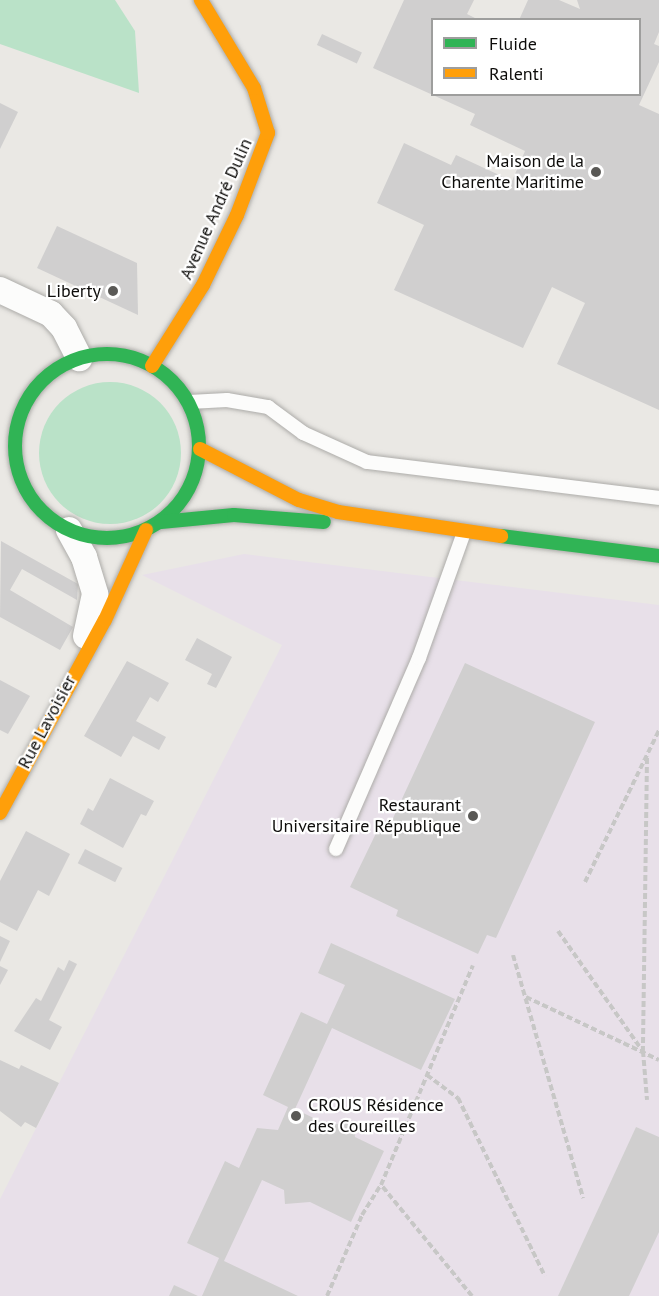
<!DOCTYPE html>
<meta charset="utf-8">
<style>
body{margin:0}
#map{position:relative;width:659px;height:1296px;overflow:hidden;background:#eae8e4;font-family:"PT Sans",sans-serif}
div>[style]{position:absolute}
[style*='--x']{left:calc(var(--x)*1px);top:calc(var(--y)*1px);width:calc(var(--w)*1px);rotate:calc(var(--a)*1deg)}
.education>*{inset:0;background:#e8e0e9}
.green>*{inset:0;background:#bae2c8}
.round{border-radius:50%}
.building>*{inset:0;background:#d0cfcf;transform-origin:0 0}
.path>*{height:4px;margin-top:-2px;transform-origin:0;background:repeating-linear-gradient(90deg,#c7c7c6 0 6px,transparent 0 9px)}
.roads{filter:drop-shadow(0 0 2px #adaca9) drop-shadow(0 0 2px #adaca9)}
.lane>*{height:14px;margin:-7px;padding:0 7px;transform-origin:7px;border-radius:7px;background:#fcfcfb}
.street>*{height:26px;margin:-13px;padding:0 13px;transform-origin:13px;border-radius:13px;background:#fcfcfb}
.fast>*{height:14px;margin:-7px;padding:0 7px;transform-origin:7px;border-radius:7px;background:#30b455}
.fast>.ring{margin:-7px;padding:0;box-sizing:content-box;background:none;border:14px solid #30b455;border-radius:50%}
.slow>*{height:14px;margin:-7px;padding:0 7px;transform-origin:7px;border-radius:7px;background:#ff9f0a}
.dots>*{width:16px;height:16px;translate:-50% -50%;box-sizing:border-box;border:3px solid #fff;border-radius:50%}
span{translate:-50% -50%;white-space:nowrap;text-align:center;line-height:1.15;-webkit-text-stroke:4.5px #fff;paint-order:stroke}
.poi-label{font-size:18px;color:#0d0c0a}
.right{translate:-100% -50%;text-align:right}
.left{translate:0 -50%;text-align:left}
.street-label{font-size:18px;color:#0d0c0a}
.legend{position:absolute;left:431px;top:18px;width:210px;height:78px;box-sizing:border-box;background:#fff;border:2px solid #9e9e9d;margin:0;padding:8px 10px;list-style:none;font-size:18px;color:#0d0c0a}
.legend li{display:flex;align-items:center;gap:12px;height:30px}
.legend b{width:30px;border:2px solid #9e9e9d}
</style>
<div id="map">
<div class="education">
<div style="clip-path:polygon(244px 554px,659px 605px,659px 1296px,0 1296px,0 1199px,282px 645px,142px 575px)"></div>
</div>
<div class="green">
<div style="clip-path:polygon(0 0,115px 0,135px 31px,139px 93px,0 44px)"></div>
<div class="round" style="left:39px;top:382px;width:142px;height:142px"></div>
</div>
<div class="building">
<div style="clip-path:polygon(404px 0,474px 0,467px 14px,479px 20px,432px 20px,432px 94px,640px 94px,640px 20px,519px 20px,528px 0,559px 0,580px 9px,577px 0,659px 0,659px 32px,654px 44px,659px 46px,659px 62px,639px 105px,659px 114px,659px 410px,557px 364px,585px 303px,552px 287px,523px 348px,394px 290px,424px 225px,377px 203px,404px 143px,451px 165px,456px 155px,512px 181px,525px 151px,470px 125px,475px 114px,373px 68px)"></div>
<div style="left:322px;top:34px;width:44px;height:12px;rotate:25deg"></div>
<div style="clip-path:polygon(0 103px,18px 112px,0 149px)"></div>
<div style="clip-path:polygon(57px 226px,137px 263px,138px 315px,37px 268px)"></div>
<div style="clip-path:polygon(1px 541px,78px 584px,77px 600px,22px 569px,10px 590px,73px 627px,60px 650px,0 617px)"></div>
<div style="clip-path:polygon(197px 638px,232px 657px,216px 688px,207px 684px,212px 674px,185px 660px)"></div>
<div style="clip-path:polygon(127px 661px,169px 683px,158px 702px,150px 697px,136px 721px,166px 737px,159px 750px,133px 736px,121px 757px,84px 736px)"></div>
<div style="clip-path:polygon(465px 663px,595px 722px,496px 938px,487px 935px,478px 954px,396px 916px,398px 910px,350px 887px,380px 825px,388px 829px)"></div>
<div style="clip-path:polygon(0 680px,30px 696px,8px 734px,0 730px)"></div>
<div style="clip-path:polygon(110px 778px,154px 801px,146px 816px,141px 814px,123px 848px,80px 824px,88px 808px,93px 811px)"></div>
<div style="clip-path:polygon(26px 831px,70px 854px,49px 896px,38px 890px,17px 931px,0 922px,0 881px)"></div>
<div style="left:85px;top:849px;width:42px;height:16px;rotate:27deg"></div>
<div style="clip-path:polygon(0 936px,10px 941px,0 962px)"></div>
<div style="clip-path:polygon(331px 943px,455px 999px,421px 1070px,332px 1028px,295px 1109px,328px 1125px,353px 1122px,355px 1137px,384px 1151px,351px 1222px,310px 1202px,285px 1204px,284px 1190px,262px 1180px,224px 1261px,298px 1296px,202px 1296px,219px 1258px,187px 1243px,225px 1161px,239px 1168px,257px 1128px,278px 1130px,288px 1107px,263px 1095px,301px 1012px,327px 1024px,345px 985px,318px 973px)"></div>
<div style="clip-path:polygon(69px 960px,77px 964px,49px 1020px,62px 1027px,50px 1050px,14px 1031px,36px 998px,41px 1001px,58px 967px,64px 971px)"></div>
<div style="clip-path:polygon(0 966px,8px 970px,0 985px)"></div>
<div style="clip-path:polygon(0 1060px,19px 1069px,21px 1065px,59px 1083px,36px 1128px,25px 1122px,21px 1127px,0 1111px)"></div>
<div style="clip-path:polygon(636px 1127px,659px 1137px,659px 1232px,629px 1296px,558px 1296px)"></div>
<div style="clip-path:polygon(174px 1285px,198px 1296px,169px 1296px)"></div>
</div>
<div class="path">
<div style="--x:647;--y:758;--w:293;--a:90.8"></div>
<div style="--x:643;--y:1051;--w:49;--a:85.3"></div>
<div style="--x:585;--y:882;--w:169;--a:-64"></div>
<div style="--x:558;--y:931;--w:146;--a:54.8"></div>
<div style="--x:513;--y:955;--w:253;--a:73.9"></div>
<div style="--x:526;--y:997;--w:147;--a:25.3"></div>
<div style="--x:427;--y:1075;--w:39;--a:37"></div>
<div style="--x:458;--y:1098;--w:198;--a:64"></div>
<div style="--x:327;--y:1296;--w:88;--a:-66.6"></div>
<div style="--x:362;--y:1215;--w:36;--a:-58"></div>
<div style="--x:472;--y:1296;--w:144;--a:-129.3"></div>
<div style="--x:381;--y:1185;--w:238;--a:-67.3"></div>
</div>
<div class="roads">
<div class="lane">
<div style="--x:189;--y:402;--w:38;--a:-3"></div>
<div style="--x:227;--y:400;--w:42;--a:9.7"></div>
<div style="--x:268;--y:407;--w:44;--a:36.6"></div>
<div style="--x:303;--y:433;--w:70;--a:24.4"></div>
<div style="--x:367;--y:462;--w:294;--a:7"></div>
<div style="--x:336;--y:849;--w:208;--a:-66.5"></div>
<div style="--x:419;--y:658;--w:134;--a:-70.3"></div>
</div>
<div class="street">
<div style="--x:0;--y:290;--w:56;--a:25.2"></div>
<div style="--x:51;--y:314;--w:19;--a:47"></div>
<div style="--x:64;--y:328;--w:34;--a:63"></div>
<div style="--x:69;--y:530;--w:31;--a:61"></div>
<div style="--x:84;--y:557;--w:39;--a:73"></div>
<div style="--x:95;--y:594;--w:43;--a:102.1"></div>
</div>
<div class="fast">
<div class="ring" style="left:15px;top:354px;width:170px;height:170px"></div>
<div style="--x:161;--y:522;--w:73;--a:-5.5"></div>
<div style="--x:234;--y:515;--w:90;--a:4.4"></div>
<div style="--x:501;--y:536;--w:159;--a:7.2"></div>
</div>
<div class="slow">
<div style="--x:152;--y:366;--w:96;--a:-57.8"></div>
<div style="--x:203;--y:285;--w:78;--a:-64.1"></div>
<div style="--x:237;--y:215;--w:88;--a:-69.3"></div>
<div style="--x:268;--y:133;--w:47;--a:-107.3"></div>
<div style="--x:254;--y:88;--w:103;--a:-121.1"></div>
<div style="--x:200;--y:449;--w:111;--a:27.3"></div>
<div style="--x:299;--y:500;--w:41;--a:17.1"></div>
<div style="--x:338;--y:512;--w:165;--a:8.4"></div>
<div style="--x:0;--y:813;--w:220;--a:-61.5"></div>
<div style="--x:105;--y:620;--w:99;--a:-65.5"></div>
</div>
</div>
<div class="dots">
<div style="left:596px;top:172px;background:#5a5956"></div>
<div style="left:113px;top:291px;background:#5a5956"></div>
<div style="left:473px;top:816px;background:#5a5956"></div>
<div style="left:296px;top:1116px;background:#5a5956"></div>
</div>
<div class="poi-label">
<span class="right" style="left:584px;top:172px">Maison de la<br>Charente Maritime</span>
<span class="right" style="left:101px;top:291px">Liberty</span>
<span class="right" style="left:461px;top:816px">Restaurant<br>Universitaire République</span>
<span class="left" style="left:308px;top:1116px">CROUS Résidence<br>des Coureilles</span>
</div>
<div class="street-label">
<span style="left:216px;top:209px;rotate:-66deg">Avenue André Dulin</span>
<span style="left:47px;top:722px;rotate:-62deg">Rue Lavoisier</span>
</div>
<ul class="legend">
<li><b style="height:8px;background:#30b455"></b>Fluide</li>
<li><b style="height:8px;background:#ff9f0a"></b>Ralenti</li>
</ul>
</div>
